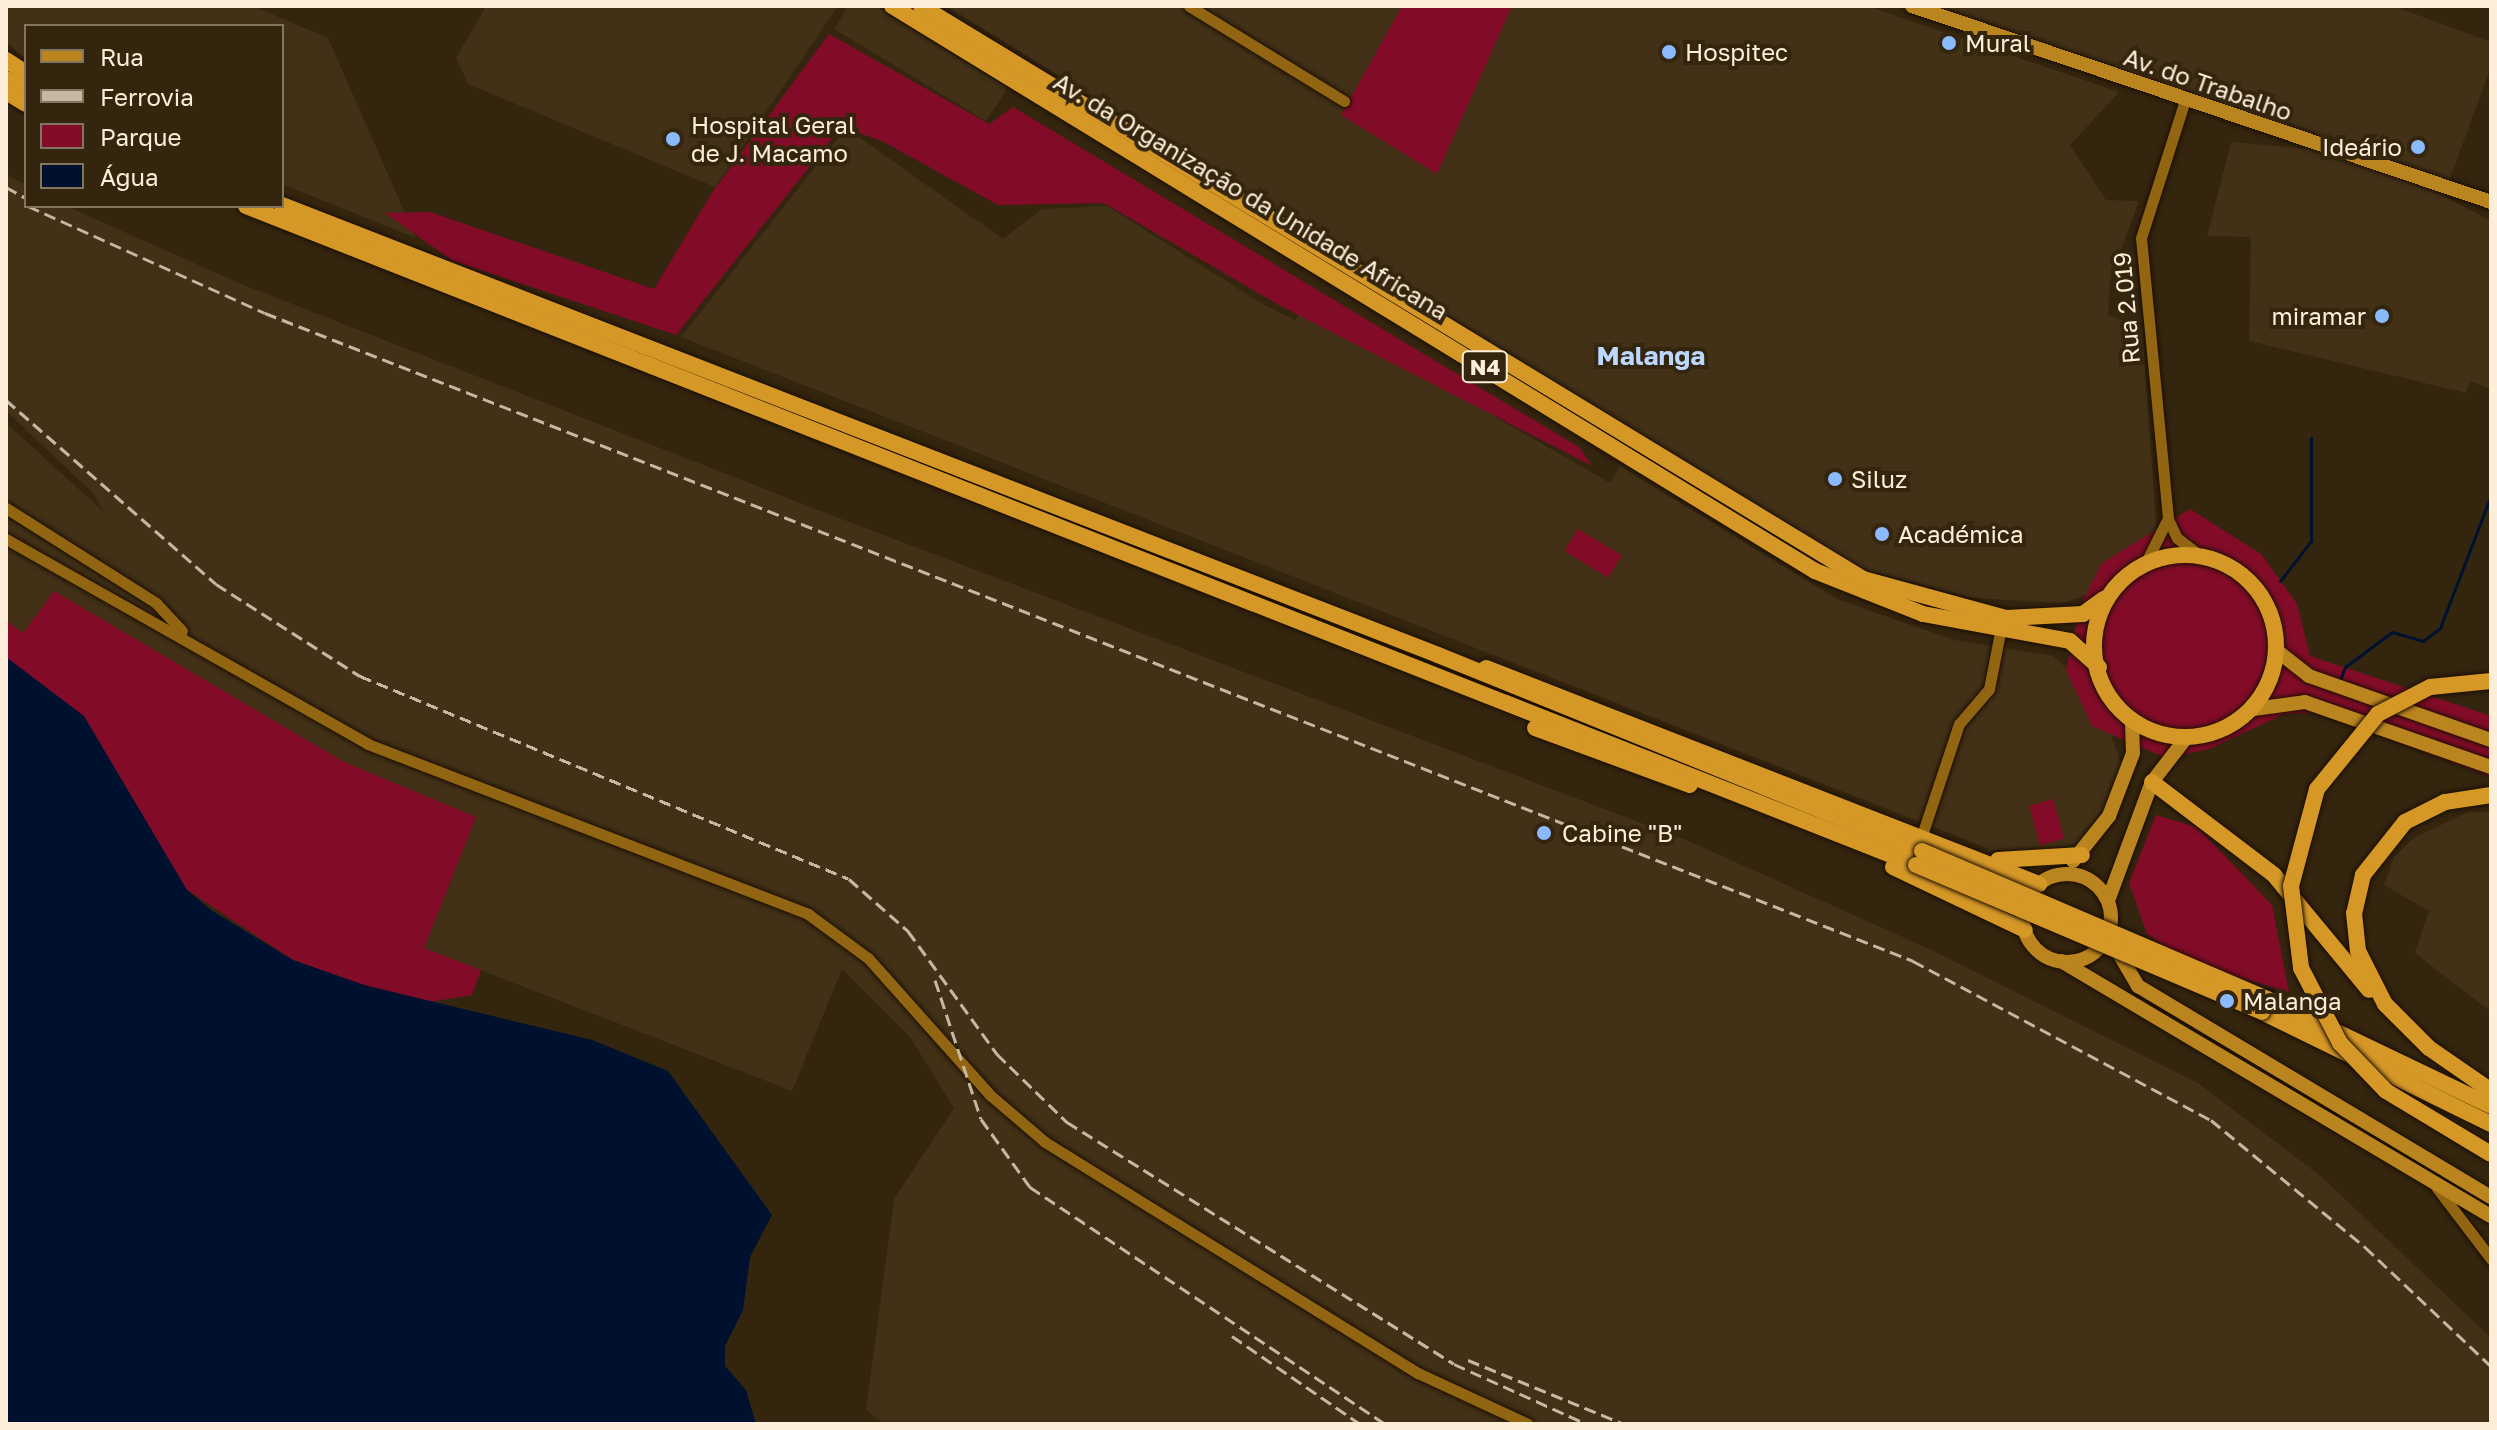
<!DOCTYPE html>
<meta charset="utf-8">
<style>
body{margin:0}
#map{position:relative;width:2497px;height:1430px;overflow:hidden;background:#34250e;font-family:"Golos Text",sans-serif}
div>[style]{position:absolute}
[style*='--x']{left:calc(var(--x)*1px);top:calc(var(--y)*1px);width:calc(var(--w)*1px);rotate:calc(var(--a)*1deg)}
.built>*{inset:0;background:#423117}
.green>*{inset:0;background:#820c27;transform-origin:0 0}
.water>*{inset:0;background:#00112f}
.stream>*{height:3px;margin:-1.5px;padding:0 1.5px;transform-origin:1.5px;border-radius:1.5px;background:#00112f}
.roads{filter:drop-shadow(0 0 2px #1b0e00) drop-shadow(0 0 2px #1b0e00)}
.minor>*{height:11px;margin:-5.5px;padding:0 5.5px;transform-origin:5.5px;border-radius:5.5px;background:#916511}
.major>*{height:14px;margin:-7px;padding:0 7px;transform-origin:7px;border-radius:7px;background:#ba841e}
.major>.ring{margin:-7px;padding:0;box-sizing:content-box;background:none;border:14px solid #ba841e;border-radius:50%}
.highway>*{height:16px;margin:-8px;padding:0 8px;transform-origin:8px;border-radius:8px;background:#d59827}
.highway>.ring{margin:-8px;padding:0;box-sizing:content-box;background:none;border:16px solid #d59827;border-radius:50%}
.rail>*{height:3px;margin-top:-1.5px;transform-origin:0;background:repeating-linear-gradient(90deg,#c7b8a3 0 12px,transparent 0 18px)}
.bridges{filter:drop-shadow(0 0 2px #1b0e00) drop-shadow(0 0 2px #1b0e00)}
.highway-bridge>*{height:16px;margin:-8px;padding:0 8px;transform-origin:8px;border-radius:8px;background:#d59827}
.dots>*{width:22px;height:22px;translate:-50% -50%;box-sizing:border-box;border:4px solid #34250e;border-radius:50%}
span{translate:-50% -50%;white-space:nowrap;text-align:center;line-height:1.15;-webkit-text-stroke:8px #34250e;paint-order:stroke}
.shield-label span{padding:2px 6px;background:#34250e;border:2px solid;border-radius:6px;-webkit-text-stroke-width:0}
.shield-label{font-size:22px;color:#fdeed9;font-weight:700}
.poi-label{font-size:24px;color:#fdeed9}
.left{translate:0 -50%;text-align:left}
.right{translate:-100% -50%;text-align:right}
.street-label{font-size:24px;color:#fdeed9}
.neighbourhood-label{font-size:26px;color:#bdd8fe;font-weight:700}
.frame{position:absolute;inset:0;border:8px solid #fdeed9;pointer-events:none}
.legend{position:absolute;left:24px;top:24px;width:260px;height:184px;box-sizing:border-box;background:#34250e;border:2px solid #84755f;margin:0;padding:10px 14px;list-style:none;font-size:24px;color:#fdeed9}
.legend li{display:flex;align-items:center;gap:16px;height:40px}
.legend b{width:40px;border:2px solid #84755f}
</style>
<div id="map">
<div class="built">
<div style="clip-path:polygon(6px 6px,253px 6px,328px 38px,416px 238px,282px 184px,282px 26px,26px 26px,26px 59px,6px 42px)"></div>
<div style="clip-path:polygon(486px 6px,838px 6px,715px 187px,468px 84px,456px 58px)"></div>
<div style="clip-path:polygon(848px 6px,875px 6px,1008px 88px,986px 121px,834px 29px)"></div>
<div style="clip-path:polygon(946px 6px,1867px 6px,2119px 92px,2070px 145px,2106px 200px,2139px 201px,2110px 280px,2108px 315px,2142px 328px,2157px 535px,2086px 595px,2062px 603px,1973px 598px,1855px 567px)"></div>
<div style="clip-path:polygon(1933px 6px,2393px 6px,2491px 42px,2491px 67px,2449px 181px)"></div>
<div style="clip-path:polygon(846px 128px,1003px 239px,1042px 209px,1107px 206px,1264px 305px,1295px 320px,1304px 307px,1610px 483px,1620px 466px,1839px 600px,1954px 640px,2053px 656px,2098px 697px,2122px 767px,2100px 818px,2078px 843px,2050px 852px,1992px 850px,681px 337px)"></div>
<div style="clip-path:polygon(2231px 142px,2322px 150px,2411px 179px,2491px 221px,2491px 389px,2470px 381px,2466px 393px,2249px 341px,2251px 237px,2207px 236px)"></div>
<div style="clip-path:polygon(6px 174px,26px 185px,26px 206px,66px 206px,239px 283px,831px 515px,1686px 840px,1925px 947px,2198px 1083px,2324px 1179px,2491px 1338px,2491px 1424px,885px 1424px,866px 1410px,894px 1199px,954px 1108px,910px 1037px,842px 969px,792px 1091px,424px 948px,476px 817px,344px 762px,54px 591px,23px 633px,6px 620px,6px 423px,104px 512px,93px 493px,6px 411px)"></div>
<div style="clip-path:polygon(2468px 812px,2491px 812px,2491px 1012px,2415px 953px,2429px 911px,2384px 885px,2394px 857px,2414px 838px)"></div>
</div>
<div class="green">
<div style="clip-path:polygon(1402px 6px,1512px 6px,1437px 174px,1341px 115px)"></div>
<div style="clip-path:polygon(829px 34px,989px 124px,1013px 107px,1579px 447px,1592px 466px,1279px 305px,1104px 203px,998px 205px,882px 141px,841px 127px,676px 335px,453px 261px,385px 213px,430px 212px,654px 289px,713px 191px)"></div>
<div style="clip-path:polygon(2190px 509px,2261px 554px,2297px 604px,2310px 656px,2491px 716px,2491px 777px,2317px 712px,2284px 714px,2209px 749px,2166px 758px,2092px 726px,2066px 670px,2081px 604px,2102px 563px)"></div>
<div style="left:1578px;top:529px;width:51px;height:26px;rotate:31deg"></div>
<div style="clip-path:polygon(54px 591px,344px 762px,476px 817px,424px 948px,481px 970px,472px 995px,417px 1004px,293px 960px,187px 890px,6px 663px,6px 620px,23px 633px)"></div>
<div style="left:2053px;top:799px;width:41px;height:25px;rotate:74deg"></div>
<div style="clip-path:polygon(2156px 815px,2197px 827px,2272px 905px,2289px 992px,2189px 963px,2147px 934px,2129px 883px)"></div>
</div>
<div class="water">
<div style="clip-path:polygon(6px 657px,84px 716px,187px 890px,211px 910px,293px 960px,364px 985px,592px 1040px,668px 1071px,772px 1215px,750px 1257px,743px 1310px,725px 1346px,725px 1366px,746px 1390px,756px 1424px,6px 1424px)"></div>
</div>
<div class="stream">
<div style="--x:2280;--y:581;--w:51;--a:-52.2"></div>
<div style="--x:2311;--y:541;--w:103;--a:-90"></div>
<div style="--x:2339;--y:682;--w:16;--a:-68"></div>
<div style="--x:2345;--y:667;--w:59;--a:-36.7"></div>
<div style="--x:2392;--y:632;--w:32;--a:16"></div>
<div style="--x:2423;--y:641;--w:21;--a:-37"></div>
<div style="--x:2440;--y:628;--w:142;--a:-69"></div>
</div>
<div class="roads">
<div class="minor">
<div style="--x:1189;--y:6;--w:182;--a:31.5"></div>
<div style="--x:6;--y:508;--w:178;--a:32.3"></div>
<div style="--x:156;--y:603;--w:38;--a:47"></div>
<div style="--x:2168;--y:519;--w:21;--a:65"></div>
<div style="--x:2177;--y:538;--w:30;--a:37"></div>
<div style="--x:6;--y:539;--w:416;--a:29.5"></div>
<div style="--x:368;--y:744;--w:472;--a:21.1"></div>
<div style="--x:808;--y:914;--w:74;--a:36.3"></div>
<div style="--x:868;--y:958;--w:183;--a:48.3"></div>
<div style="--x:990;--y:1095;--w:72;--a:40.5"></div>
<div style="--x:1045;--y:1142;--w:439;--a:31.8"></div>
<div style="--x:1418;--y:1373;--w:121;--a:24.9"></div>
<div style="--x:2146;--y:562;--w:49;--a:-63.4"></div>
<div style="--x:2168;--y:518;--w:281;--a:-95.5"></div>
<div style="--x:2141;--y:238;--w:145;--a:-72.3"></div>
<div style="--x:1922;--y:835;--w:117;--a:-71.6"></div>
<div style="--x:1959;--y:724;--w:46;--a:-49.4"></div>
<div style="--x:1989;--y:689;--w:63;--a:-79"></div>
<div style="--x:2437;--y:1188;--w:89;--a:52.7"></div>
</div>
<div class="major">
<div style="--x:1912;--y:6;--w:611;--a:18.7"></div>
<div style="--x:2276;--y:650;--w:42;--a:38.2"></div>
<div style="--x:2309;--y:676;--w:193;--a:19.4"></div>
<div style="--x:2254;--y:709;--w:51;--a:-7.8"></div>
<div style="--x:2305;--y:702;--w:197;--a:19.3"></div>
<div style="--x:2073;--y:861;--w:58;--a:-51.3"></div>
<div style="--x:2109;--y:816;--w:67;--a:-69.1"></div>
<div style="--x:2133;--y:753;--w:32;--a:-92"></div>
<div class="ring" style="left:2023px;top:874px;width:74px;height:74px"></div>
<div style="--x:2109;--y:898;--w:124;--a:-69.7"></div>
<div style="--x:2152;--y:782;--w:56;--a:-52.3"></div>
<div style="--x:2114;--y:945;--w:48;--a:59.7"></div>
<div style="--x:2138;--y:986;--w:411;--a:30.9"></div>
<div style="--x:2061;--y:961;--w:500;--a:30.7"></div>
</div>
<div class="highway">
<div style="--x:892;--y:6;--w:1082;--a:31.47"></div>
<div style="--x:1815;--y:571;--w:116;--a:21.7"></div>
<div style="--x:1923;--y:614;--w:149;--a:10.4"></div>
<div style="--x:2070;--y:641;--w:39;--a:42"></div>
<div style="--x:921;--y:6;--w:1103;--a:31.31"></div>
<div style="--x:1863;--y:579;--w:148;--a:15.3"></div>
<div style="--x:2006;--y:618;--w:77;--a:-3"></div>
<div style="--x:2083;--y:614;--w:26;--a:-36"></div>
<div style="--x:6;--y:60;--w:24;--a:33"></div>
<div style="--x:6;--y:79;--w:23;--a:29"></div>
<div style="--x:6;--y:92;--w:23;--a:31"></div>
<div style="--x:282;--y:205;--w:1240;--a:21.27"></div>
<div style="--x:1438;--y:655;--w:522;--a:22.05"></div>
<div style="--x:246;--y:206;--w:1795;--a:21.53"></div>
<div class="ring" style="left:2094px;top:555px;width:166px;height:166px"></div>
<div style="--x:1486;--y:668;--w:594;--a:21.34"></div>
<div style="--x:1535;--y:728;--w:165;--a:20.2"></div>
<div style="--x:2152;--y:782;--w:153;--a:37.3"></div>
<div style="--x:2274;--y:875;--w:149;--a:50.4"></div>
<div style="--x:2491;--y:795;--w:47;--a:171.3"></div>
<div style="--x:2445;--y:802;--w:45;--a:153.4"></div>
<div style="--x:2405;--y:822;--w:68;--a:128.4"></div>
<div style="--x:2363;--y:875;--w:39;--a:103"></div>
<div style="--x:2354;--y:913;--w:38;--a:84"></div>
<div style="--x:2358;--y:951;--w:59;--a:63"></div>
<div style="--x:2385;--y:1004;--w:62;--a:45"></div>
<div style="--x:2429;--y:1048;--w:75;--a:34.7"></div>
<div style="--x:1998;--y:860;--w:84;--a:-3.4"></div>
<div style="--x:1893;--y:867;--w:146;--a:25.5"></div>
<div style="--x:2268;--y:999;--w:247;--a:25.6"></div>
<div style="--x:2262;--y:1012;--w:255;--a:26.1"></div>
</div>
</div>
<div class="rail">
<div style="--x:6;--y:187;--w:23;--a:29"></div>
<div style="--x:28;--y:206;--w:260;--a:24.3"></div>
<div style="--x:265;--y:313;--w:1771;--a:21.46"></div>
<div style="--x:1913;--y:961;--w:338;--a:28.1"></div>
<div style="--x:2211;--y:1120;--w:200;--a:39.5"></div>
<div style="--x:2365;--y:1247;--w:173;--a:43.4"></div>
<div style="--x:6;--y:400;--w:279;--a:41.2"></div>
<div style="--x:216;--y:584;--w:171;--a:32.6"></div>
<div style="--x:360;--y:676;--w:529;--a:22.54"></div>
<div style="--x:849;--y:879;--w:79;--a:41.4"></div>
<div style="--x:908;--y:931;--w:152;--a:54.1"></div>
<div style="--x:997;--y:1054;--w:98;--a:44.2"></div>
<div style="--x:1067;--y:1122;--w:456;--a:32"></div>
<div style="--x:1454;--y:1364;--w:146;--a:24.3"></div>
<div style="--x:935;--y:980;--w:146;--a:71.7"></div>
<div style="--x:981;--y:1119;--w:84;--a:54.2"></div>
<div style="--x:1030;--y:1187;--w:427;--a:33.7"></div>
<div style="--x:1232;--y:1336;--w:155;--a:34.5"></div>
<div style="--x:1468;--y:1360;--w:169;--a:22.3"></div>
</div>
<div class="bridges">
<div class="highway-bridge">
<div style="--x:2491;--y:681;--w:61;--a:174.4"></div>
<div style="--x:2430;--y:687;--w:59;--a:152.6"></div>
<div style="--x:2378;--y:714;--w:97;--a:129.1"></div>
<div style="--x:2317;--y:789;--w:100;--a:105"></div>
<div style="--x:2291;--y:886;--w:83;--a:83"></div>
<div style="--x:2301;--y:968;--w:85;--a:62.5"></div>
<div style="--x:2340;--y:1043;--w:66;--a:46.2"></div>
<div style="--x:2386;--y:1091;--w:122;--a:31"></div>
<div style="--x:1922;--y:851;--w:376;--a:23.2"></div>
<div style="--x:1916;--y:865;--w:376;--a:23"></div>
</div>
</div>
<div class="dots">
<div style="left:1949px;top:43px;background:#8bbafc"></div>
<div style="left:1669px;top:52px;background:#8bbafc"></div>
<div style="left:673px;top:139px;background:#8bbafc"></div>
<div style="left:2418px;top:147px;background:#8bbafc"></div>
<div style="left:2382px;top:316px;background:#8bbafc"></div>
<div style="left:1835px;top:479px;background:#8bbafc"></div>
<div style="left:1882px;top:534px;background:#8bbafc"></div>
<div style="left:1544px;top:833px;background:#8bbafc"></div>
<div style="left:2227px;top:1001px;background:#8bbafc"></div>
</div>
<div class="shield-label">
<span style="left:1485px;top:367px">N4</span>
</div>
<div class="poi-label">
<span class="left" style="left:1965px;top:43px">Mural</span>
<span class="left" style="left:1685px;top:52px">Hospitec</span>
<span class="left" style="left:691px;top:139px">Hospital Geral<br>de J. Macamo</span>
<span class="right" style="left:2402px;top:147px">Ideário</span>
<span class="right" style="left:2366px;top:316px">miramar</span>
<span class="left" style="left:1851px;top:479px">Siluz</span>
<span class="left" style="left:1898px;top:534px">Académica</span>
<span class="left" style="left:1562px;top:833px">Cabine "B"</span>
<span class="left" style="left:2243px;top:1001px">Malanga</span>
</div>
<div class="street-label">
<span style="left:2208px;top:84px;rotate:19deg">Av. do Trabalho</span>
<span style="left:1251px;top:196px;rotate:31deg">Av. da Organização da Unidade Africana</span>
<span style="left:2126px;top:308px;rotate:-95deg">Rua 2.019</span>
</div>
<div class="neighbourhood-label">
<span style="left:1651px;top:356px">Malanga</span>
</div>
<div class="frame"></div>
<ul class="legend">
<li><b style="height:10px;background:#ba841e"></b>Rua</li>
<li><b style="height:10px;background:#c7b8a3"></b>Ferrovia</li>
<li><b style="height:22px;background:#820c27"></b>Parque</li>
<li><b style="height:22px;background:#00112f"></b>Água</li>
</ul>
</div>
